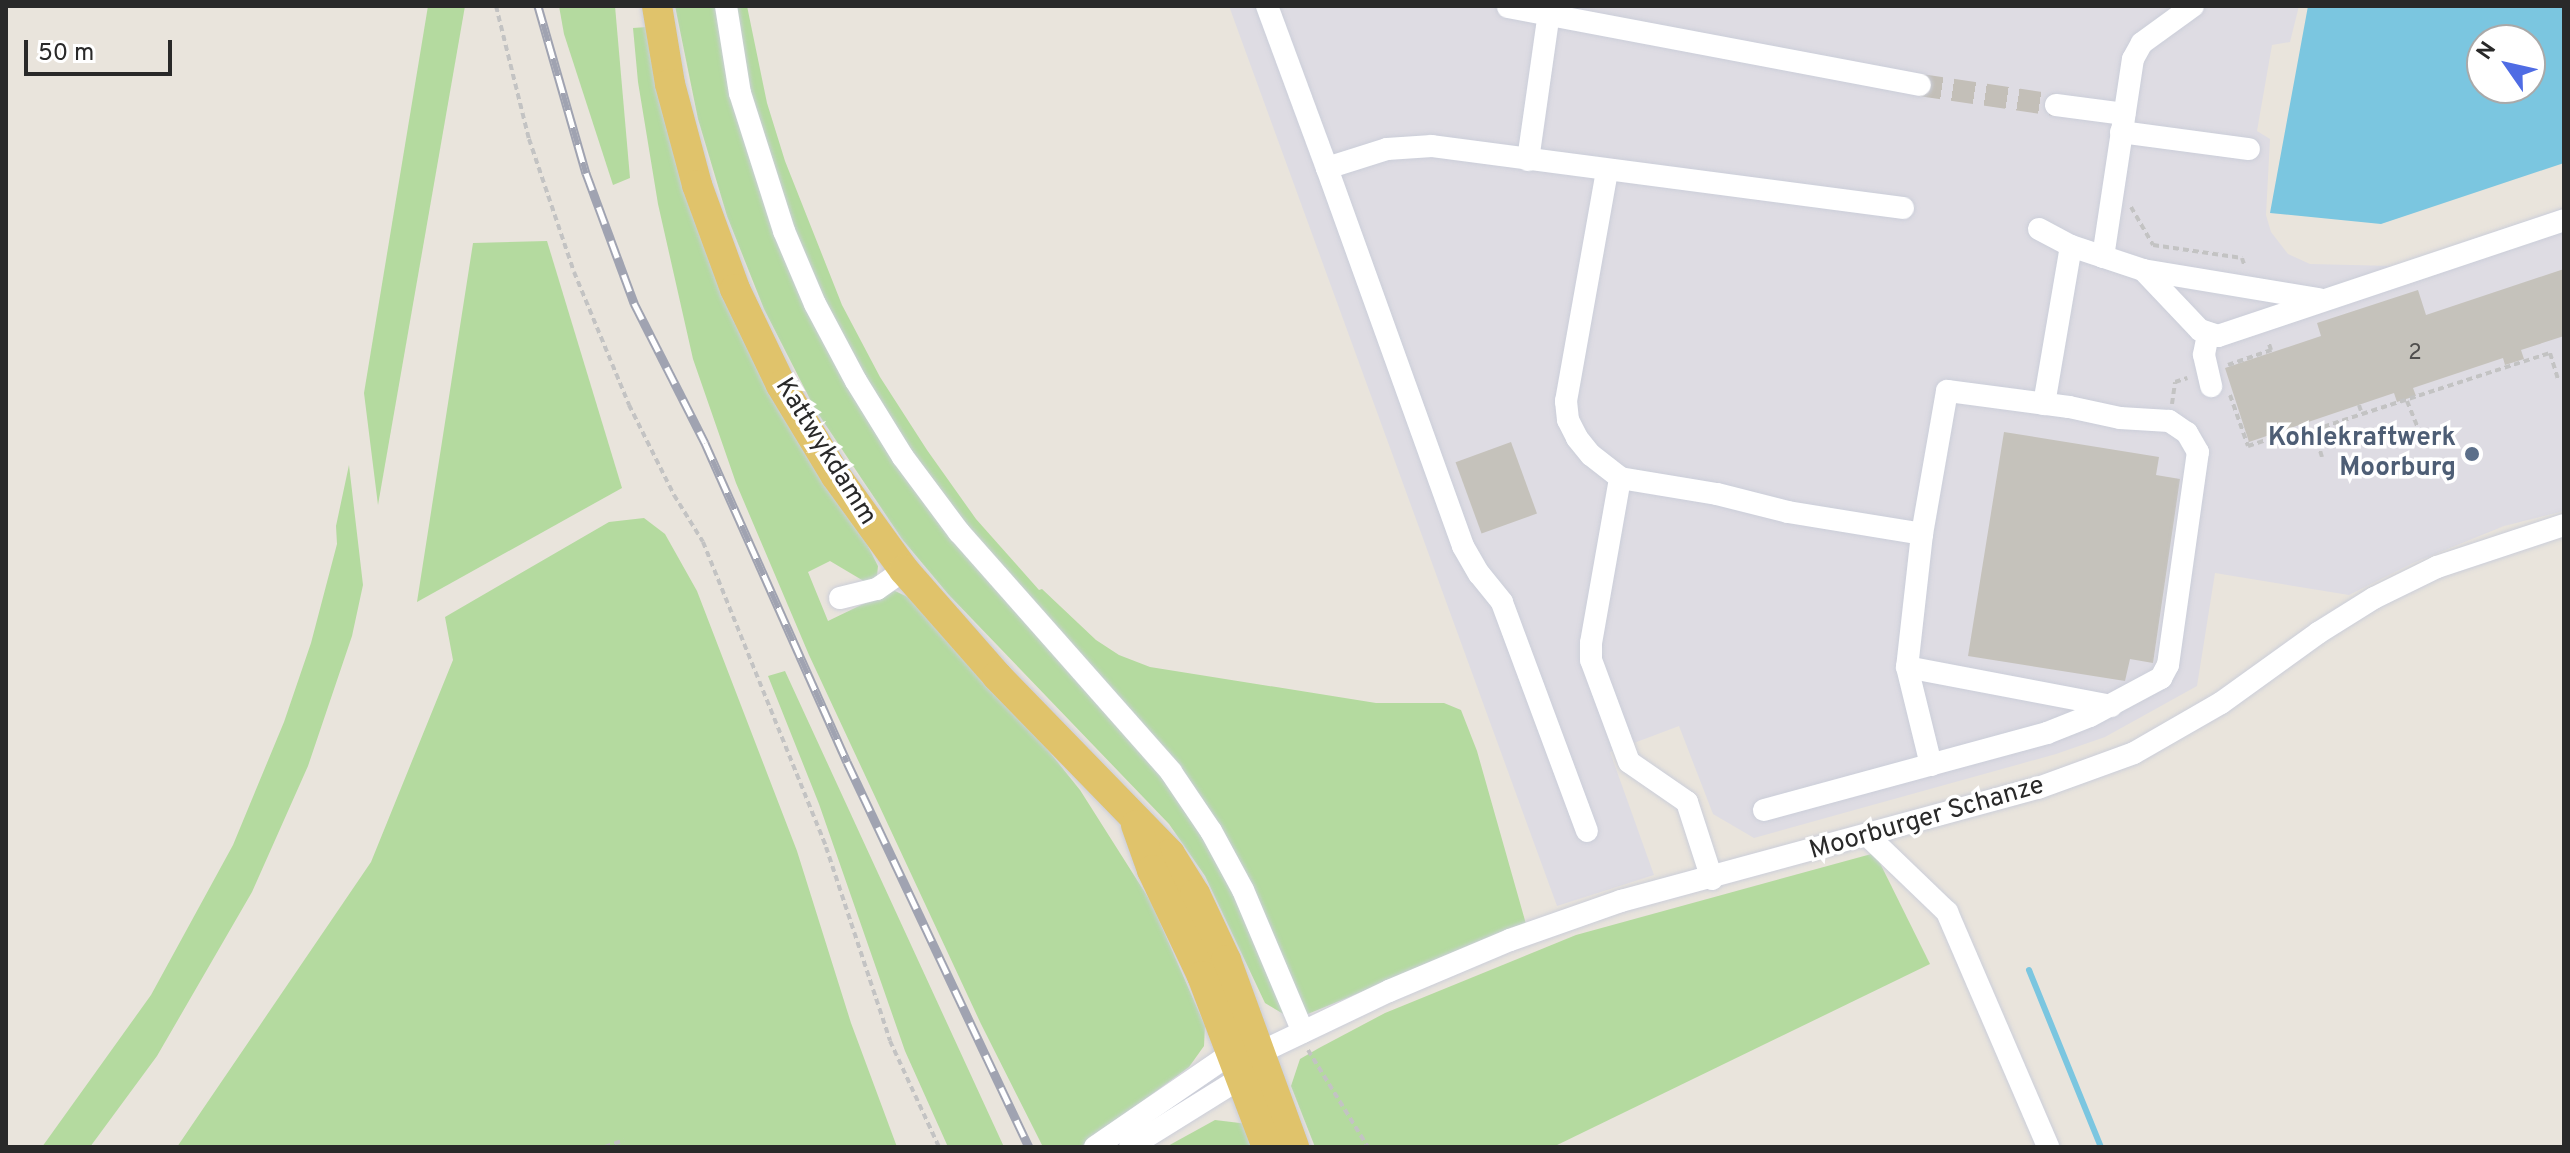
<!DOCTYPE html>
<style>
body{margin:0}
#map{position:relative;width:2570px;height:1153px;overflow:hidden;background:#e9e4dc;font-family:Overpass,sans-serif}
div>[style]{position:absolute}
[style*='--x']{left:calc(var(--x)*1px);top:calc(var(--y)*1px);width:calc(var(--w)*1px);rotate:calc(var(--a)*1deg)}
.industrial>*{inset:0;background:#dedce3}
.green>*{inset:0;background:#b4da9f}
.water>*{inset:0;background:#7bc6e0}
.stream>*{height:6px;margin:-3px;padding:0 3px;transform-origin:3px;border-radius:3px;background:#7bc6e0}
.building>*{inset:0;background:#c5c2bb;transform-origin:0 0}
.minor-tunnel>*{height:22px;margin-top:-11px;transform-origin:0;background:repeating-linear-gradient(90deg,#c3bfb8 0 22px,transparent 0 33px)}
.path>*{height:4px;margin-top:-2px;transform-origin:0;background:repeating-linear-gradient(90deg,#c3c3c3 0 6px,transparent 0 10px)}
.roads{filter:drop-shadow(0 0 2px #cbced9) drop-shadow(0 0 2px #cbced9)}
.minor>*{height:22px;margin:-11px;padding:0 11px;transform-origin:11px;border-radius:11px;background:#fff}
.major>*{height:30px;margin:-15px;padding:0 15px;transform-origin:15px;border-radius:15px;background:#e0c36b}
.rail>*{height:9px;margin-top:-4.5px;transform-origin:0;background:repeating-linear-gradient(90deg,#fff 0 18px,#a0a3b1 0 36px);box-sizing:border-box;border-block:2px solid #a0a3b1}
.dots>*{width:22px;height:22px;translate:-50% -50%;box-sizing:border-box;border:4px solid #fff;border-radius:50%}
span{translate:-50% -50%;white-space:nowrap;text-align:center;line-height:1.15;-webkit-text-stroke:7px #fff;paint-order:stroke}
.number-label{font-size:22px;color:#504f4e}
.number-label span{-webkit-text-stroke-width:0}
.service-label{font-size:26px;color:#4e5e75;font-weight:700}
.right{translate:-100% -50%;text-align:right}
.street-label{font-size:26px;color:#292929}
.frame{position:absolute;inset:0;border:8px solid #292929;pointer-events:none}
.north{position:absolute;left:2466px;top:24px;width:80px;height:80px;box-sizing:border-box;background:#fff;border:2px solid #a9a9a9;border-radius:50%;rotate:304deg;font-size:22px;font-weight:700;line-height:32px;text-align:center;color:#292929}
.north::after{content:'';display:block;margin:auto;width:28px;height:36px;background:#4f6ce4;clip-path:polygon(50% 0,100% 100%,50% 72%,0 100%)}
.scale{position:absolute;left:24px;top:40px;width:148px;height:36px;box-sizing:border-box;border:4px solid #292929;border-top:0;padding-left:10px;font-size:24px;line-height:28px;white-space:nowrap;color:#292929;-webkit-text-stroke:6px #fff;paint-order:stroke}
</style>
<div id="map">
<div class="industrial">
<div style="clip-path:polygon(1229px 6px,2299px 6px,2290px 42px,2272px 45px,2257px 131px,2270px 139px,2266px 215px,2271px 232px,2288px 254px,2310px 264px,2393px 266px,2564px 208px,2564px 511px,2504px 526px,2413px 563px,2349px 595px,2215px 573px,2197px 686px,2105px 737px,2056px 754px,1754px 838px,1713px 814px,1679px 726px,1610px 752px,1654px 875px,1557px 906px)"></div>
</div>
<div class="green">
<div style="clip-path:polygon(428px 6px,465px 6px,378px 505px,364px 393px)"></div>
<div style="clip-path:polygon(559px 6px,615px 6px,630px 178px,613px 185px,564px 34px)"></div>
<div style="clip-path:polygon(675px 6px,747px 6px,767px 103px,785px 161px,842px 305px,880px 377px,927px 450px,976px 519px,1039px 590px,1042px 589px,1096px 640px,1119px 655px,1150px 667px,1376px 703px,1444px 703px,1461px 710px,1477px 751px,1526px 924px,1303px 1016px,1208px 835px,1285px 1015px,1265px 1003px,1205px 876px,1169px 824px,948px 594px,902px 539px,815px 409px,764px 309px,727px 216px,698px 119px)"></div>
<div style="clip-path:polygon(647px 27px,681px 178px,878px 566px,877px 576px,867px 583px,830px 561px,808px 572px,828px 621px,888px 592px,895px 591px,912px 599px,1035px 734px,1080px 790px,1151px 902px,1205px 1026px,1204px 1046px,1189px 1067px,1080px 1147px,1043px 1147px,981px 1024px,809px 655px,736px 483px,693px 359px,658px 204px,638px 82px,633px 28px)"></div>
<div style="clip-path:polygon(547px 241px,622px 488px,417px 602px,473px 243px)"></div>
<div style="clip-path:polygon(349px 465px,363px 585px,352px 636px,308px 766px,252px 892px,157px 1056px,90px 1147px,42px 1147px,151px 995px,233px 845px,284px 722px,311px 643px,337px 544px,336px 526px)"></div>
<div style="clip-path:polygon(644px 518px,665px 534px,697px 591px,797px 851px,851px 1023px,897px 1147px,177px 1147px,371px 862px,453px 660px,445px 617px,609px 522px)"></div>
<div style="clip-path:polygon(785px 671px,1004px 1147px,948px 1147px,905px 1051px,819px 804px,768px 676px)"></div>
<div style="clip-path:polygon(1875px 853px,1930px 964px,1553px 1147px,1315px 1147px,1291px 1086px,1300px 1059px,1319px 1048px,1385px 1013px,1576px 935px)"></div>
<div style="clip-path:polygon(1215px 1120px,1248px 1124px,1259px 1147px,1166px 1147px)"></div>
</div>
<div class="water">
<div style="clip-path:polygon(evenodd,2308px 6px,2564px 6px,2564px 163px,2381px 224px,2270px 213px,2308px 6px,2482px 40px,2530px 40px,2530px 88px,2482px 88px,2482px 40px)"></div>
</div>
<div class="stream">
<div style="--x:2029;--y:970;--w:191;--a:67.9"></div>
</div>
<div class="building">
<div style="clip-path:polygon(2564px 269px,2564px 336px,2521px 350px,2524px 359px,2505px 365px,2503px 358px,2413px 388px,2416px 396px,2406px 399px,2397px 402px,2394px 393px,2249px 442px,2225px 368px,2321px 336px,2317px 323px,2418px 290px,2426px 315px)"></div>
<div style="clip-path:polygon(2004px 432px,2159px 457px,2156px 475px,2180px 479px,2153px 663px,2130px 659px,2125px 681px,1968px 656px)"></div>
<div style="left:1511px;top:442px;width:76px;height:59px;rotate:70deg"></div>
</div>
<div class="minor-tunnel">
<div style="--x:1920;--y:85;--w:137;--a:8.4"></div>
</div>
<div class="path">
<div style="--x:496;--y:6;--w:137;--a:76.1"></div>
<div style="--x:529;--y:139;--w:140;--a:71.3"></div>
<div style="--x:574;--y:272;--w:144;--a:67.5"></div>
<div style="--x:629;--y:405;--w:101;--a:63.4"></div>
<div style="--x:674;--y:495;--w:55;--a:58.3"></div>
<div style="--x:703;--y:542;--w:329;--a:68"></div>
<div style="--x:826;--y:847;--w:204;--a:71.7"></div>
<div style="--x:890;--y:1041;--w:117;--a:65.2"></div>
<div style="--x:2131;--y:207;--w:44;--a:59.9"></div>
<div style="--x:2153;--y:245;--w:90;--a:8.3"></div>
<div style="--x:2242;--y:258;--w:9;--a:72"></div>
<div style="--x:2228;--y:365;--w:46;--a:-19.2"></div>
<div style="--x:2271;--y:350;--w:9;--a:-108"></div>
<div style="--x:2230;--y:395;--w:54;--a:70.6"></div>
<div style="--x:2248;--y:446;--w:39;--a:-18"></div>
<div style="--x:2285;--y:434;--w:29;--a:-8"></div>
<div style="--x:2407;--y:401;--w:27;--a:68"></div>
<div style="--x:2172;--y:404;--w:22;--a:-82"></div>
<div style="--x:2175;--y:382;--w:13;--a:-18"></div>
<div style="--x:2359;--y:405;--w:9;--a:72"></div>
<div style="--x:2362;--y:414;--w:198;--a:-18"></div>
<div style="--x:2550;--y:353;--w:27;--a:73"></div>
<div style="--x:2322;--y:457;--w:28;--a:-107"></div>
<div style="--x:2314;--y:430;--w:51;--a:-18.4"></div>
<div style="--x:1308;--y:1050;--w:114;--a:58.3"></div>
<div style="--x:605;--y:1147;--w:20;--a:-20"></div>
</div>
<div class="roads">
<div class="minor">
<div style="--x:726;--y:6;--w:88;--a:80.9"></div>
<div style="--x:740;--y:93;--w:145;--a:72.3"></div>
<div style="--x:784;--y:231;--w:79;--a:67"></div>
<div style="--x:815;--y:304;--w:87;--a:62"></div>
<div style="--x:856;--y:381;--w:89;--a:58.3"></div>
<div style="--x:903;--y:457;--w:94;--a:53.3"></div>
<div style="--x:959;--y:532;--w:320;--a:48.5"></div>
<div style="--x:1171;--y:772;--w:71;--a:55.9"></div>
<div style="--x:1211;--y:831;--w:67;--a:61.5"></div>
<div style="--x:1243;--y:890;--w:154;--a:67.1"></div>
<div style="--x:1267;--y:6;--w:173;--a:69.7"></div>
<div style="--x:1508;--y:7;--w:419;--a:10.7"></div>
<div style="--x:2056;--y:105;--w:69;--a:7.5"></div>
<div style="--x:2121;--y:132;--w:129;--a:7.6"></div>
<div style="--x:1528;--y:160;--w:156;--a:-81.9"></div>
<div style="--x:1607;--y:171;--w:234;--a:100.1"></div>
<div style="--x:1566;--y:401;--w:19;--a:84"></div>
<div style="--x:1568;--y:420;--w:20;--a:63"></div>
<div style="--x:1577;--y:438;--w:22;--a:51"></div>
<div style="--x:1591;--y:455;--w:37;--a:38"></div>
<div style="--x:2039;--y:229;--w:36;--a:28"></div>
<div style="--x:2071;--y:246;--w:76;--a:18.4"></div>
<div style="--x:2143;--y:270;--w:178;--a:9.4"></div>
<div style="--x:2103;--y:257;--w:200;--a:-81.4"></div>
<div style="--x:2133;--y:59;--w:18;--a:-61"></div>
<div style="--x:2142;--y:43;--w:63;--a:-36"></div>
<div style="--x:2143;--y:270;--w:83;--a:46.5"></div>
<div style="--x:2200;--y:330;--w:19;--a:18"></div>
<div style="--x:2218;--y:336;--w:365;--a:-18.5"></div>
<div style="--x:2208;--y:334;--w:21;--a:101"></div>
<div style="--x:2204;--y:355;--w:32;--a:77"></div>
<div style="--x:2044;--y:404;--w:160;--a:-80.3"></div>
<div style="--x:840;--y:598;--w:38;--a:-14"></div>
<div style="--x:877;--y:589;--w:33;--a:-35"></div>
<div style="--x:1907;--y:667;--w:208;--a:10.8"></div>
<div style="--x:1764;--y:810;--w:293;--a:-15.2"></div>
<div style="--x:2047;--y:733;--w:46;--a:-21.6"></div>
<div style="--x:2090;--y:716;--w:81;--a:-28.2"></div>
<div style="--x:2161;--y:678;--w:15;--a:-62"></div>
<div style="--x:2168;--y:665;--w:215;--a:-82"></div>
<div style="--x:2198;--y:452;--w:22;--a:-120"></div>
<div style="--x:2187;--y:433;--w:22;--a:-146"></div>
<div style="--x:2169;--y:421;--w:49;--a:-176.5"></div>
<div style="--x:2120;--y:418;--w:52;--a:-167.8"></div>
<div style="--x:2069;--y:407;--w:123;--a:-172.5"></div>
<div style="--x:1947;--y:391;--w:145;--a:99.9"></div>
<div style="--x:1587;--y:831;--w:244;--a:-110.4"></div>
<div style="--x:1502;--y:602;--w:36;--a:-129"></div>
<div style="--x:1479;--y:574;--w:32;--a:-120"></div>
<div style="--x:1463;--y:546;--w:402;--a:-109.8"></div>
<div style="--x:1327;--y:168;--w:63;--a:-17.6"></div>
<div style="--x:1387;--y:149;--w:45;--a:-3.8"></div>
<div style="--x:1432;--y:146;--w:475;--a:7.5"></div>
<div style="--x:1868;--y:836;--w:110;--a:43.9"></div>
<div style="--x:1947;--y:912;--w:256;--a:66.7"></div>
<div style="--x:1712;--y:879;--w:81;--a:-108"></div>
<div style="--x:1687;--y:802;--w:70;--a:-145.4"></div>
<div style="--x:1629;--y:762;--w:109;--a:-110.4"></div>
<div style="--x:1591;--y:660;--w:17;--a:-90"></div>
<div style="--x:1591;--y:643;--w:168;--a:-80"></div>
<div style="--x:1620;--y:478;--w:98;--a:9.4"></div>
<div style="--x:1717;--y:494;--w:73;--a:14.2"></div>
<div style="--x:1788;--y:512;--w:136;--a:9.3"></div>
<div style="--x:1922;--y:534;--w:134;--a:96.4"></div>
<div style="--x:1907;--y:667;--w:101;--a:76.2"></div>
<div style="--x:1261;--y:1052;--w:142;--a:-25.5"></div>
<div style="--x:1389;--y:991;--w:131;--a:-22.9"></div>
<div style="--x:1510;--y:940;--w:118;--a:-19.4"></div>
<div style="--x:1621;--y:901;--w:432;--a:-15.2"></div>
<div style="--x:2038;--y:788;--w:102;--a:-20"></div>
<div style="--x:2134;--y:753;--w:100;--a:-29.9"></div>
<div style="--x:2221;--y:703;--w:120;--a:-35.8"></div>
<div style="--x:2318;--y:633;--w:66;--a:-32"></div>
<div style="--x:2374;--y:598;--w:70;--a:-26.2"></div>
<div style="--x:2437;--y:567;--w:134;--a:-18.3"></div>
<div style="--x:1095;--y:1147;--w:166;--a:-34.5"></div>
<div style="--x:1130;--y:1147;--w:131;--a:-31.9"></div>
</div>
<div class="major">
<div style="--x:657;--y:6;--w:79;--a:80.5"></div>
<div style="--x:670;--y:84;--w:105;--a:75"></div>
<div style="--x:697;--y:185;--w:111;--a:69.9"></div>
<div style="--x:735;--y:289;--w:106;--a:64.4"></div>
<div style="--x:781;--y:385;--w:106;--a:58.9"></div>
<div style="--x:836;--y:476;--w:116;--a:54.1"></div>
<div style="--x:904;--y:570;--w:141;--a:48.7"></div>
<div style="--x:997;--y:676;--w:248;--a:45.8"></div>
<div style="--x:1170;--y:854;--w:47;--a:58"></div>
<div style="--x:1195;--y:894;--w:73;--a:64.8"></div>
<div style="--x:1226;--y:960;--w:199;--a:70"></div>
<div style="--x:1136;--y:825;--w:48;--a:70.4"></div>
<div style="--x:1152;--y:870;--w:117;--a:64.7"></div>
<div style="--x:1202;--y:976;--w:183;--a:69.2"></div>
</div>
</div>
<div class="rail">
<div style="--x:538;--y:6;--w:174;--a:74"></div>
<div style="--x:586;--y:173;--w:139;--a:69.7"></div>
<div style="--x:634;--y:303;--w:157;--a:63.1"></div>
<div style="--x:705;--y:443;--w:349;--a:66"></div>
<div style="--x:847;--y:762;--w:426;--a:64.7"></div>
</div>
<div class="dots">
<div style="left:2472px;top:454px;background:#5c6f8a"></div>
</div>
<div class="number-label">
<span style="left:2415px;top:354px">2</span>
</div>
<div class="service-label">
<span class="right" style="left:2456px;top:454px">Kohlekraftwerk<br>Moorburg</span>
</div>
<div class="street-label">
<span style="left:825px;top:452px;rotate:58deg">Kattwykdamm</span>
<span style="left:1927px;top:819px;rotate:-16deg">Moorburger Schanze</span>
</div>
<div class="frame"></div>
<div class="north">N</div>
<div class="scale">50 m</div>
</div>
